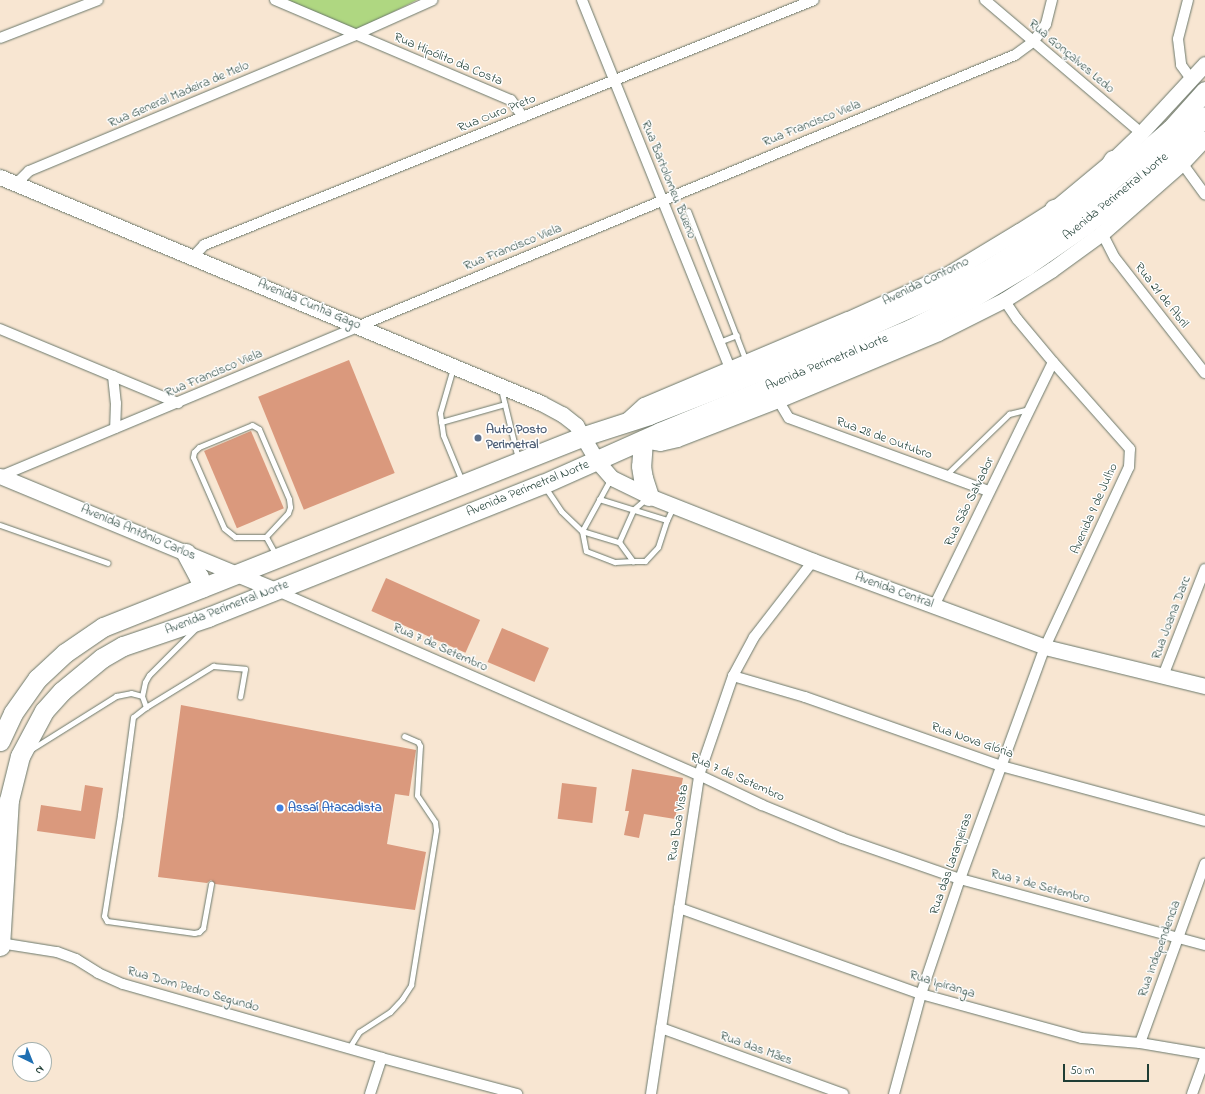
<!DOCTYPE html>
<meta charset="utf-8">
<style>
body{margin:0}
#map{position:relative;width:1205px;height:1094px;overflow:hidden;background:#f8e6d2;font-family:"Indie Flower",sans-serif}
div>[style]{position:absolute}
[style*='--x']{left:calc(var(--x)*1px);top:calc(var(--y)*1px);width:calc(var(--w)*1px);rotate:calc(var(--a)*1deg)}
.green>*{inset:0;background:#afd781}
.building>*{inset:0;background:#da997d;transform-origin:0 0}
.roads{filter:drop-shadow(0 0 1px #6b786b) drop-shadow(0 0 1px #6b786b)}
.lane>*{height:5px;margin:-2.5px;padding:0 2.5px;transform-origin:2.5px;border-radius:2.5px;background:#fff}
.street>*{height:10px;margin:-5px;padding:0 5px;transform-origin:5px;border-radius:5px;background:#fff}
.secondary>*{height:15px;margin:-7.5px;padding:0 7.5px;transform-origin:7.5px;border-radius:7.5px;background:#fff}
.highway>*{height:19px;margin:-9.5px;padding:0 9.5px;transform-origin:9.5px;border-radius:9.5px;background:#fff}
.dots>*{width:11px;height:11px;translate:-50% -50%;box-sizing:border-box;border:2px solid #fff;border-radius:50%}
span{translate:-50% -50%;white-space:nowrap;text-align:center;line-height:1.15;-webkit-text-stroke:3px #fff;paint-order:stroke}
.street-label{font-size:13px;color:#1f3d34}
.service-label{font-size:13px;color:#4e5e75;font-weight:700}
.left{translate:0 -50%;text-align:left}
.shop-label{font-size:13px;color:#366cbe;font-weight:700}
.north{position:absolute;left:12px;top:1042px;width:40px;height:40px;box-sizing:border-box;background:#fff;border:1px solid #a5b1ae;border-radius:50%;rotate:137deg;font-size:11px;font-weight:700;line-height:16px;text-align:center;color:#1f3d34}
.north::after{content:'';display:block;margin:auto;width:14px;height:18px;background:#1f6fb2;clip-path:polygon(50% 0,100% 100%,50% 72%,0 100%)}
.scale{position:absolute;left:1063px;top:1064px;width:86px;height:18px;box-sizing:border-box;border:2px solid #1f3d34;border-top:0;padding-left:5px;font-size:12px;line-height:14px;white-space:nowrap;color:#1f3d34;-webkit-text-stroke:3px #fff;paint-order:stroke}
</style>
<div id="map">
<div class="green">
<div style="clip-path:polygon(287px 0,417px 0,355px 31px)"></div>
</div>
<div class="building">
<div style="left:349px;top:360px;width:122px;height:98px;rotate:68deg"></div>
<div style="left:251px;top:431px;width:84px;height:51px;rotate:67deg"></div>
<div style="left:386px;top:578px;width:103px;height:36px;rotate:24deg"></div>
<div style="left:502px;top:628px;width:51px;height:37px;rotate:23deg"></div>
<div style="clip-path:polygon(181px 705px,416px 750px,409px 796px,395px 794px,387px 844px,426px 852px,415px 910px,215px 884px,211px 880px,207px 883px,158px 877px)"></div>
<div style="clip-path:polygon(632px 769px,683px 778px,675px 819px,644px 814px,639px 838px,624px 835px,629px 811px,625px 811px)"></div>
<div style="left:562px;top:783px;width:35px;height:36px;rotate:7deg"></div>
<div style="clip-path:polygon(85px 785px,103px 788px,95px 839px,37px 831px,41px 805px,81px 811px)"></div>
</div>
<div class="roads">
<div class="lane">
<div style="--x:688;--y:211;--w:161;--a:68.9"></div>
<div style="--x:719;--y:342;--w:19;--a:-21"></div>
<div style="--x:453;--y:368;--w:47;--a:106.1"></div>
<div style="--x:440;--y:413;--w:22;--a:82"></div>
<div style="--x:443;--y:435;--w:50;--a:67.6"></div>
<div style="--x:501;--y:389;--w:72;--a:76.3"></div>
<div style="--x:441;--y:422;--w:66;--a:-15.7"></div>
<div style="--x:252;--y:425;--w:8;--a:30"></div>
<div style="--x:259;--y:429;--w:76;--a:66.8"></div>
<div style="--x:289;--y:499;--w:8;--a:83"></div>
<div style="--x:290;--y:507;--w:6;--a:108"></div>
<div style="--x:288;--y:513;--w:33;--a:133"></div>
<div style="--x:266;--y:537;--w:31;--a:180"></div>
<div style="--x:235;--y:537;--w:14;--a:-141"></div>
<div style="--x:224;--y:528;--w:77;--a:-113.6"></div>
<div style="--x:193;--y:457;--w:5;--a:-79"></div>
<div style="--x:194;--y:452;--w:7;--a:-45"></div>
<div style="--x:199;--y:447;--w:57;--a:-22.5"></div>
<div style="--x:946;--y:475;--w:88;--a:-44.1"></div>
<div style="--x:1009;--y:414;--w:21;--a:-14"></div>
<div style="--x:611;--y:478;--w:60;--a:118.7"></div>
<div style="--x:582;--y:531;--w:20;--a:79"></div>
<div style="--x:586;--y:551;--w:31;--a:21"></div>
<div style="--x:615;--y:562;--w:18;--a:-3"></div>
<div style="--x:545;--y:487;--w:29;--a:56"></div>
<div style="--x:561;--y:511;--w:29;--a:44"></div>
<div style="--x:582;--y:531;--w:39;--a:17"></div>
<div style="--x:619;--y:542;--w:24;--a:54"></div>
<div style="--x:633;--y:561;--w:12;--a:0"></div>
<div style="--x:645;--y:561;--w:19;--a:-47"></div>
<div style="--x:658;--y:547;--w:28;--a:-72"></div>
<div style="--x:667;--y:520;--w:14;--a:-65"></div>
<div style="--x:599;--y:499;--w:71;--a:17.2"></div>
<div style="--x:0;--y:525;--w:114;--a:19.4"></div>
<div style="--x:266;--y:537;--w:21;--a:61"></div>
<div style="--x:619;--y:542;--w:35;--a:-66"></div>
<div style="--x:633;--y:510;--w:18;--a:-41"></div>
<div style="--x:196;--y:628;--w:66;--a:135"></div>
<div style="--x:149;--y:675;--w:8;--a:120"></div>
<div style="--x:145;--y:682;--w:14;--a:102"></div>
<div style="--x:142;--y:696;--w:12;--a:70"></div>
<div style="--x:146;--y:707;--w:79;--a:-31.5"></div>
<div style="--x:213;--y:666;--w:32;--a:5"></div>
<div style="--x:245;--y:669;--w:28;--a:100"></div>
<div style="--x:146;--y:707;--w:16;--a:142"></div>
<div style="--x:133;--y:717;--w:99;--a:97.6"></div>
<div style="--x:120;--y:815;--w:102;--a:99"></div>
<div style="--x:104;--y:916;--w:6;--a:59"></div>
<div style="--x:107;--y:921;--w:88;--a:7.9"></div>
<div style="--x:194;--y:933;--w:5;--a:-11"></div>
<div style="--x:199;--y:932;--w:6;--a:-45"></div>
<div style="--x:203;--y:928;--w:45;--a:-79.7"></div>
<div style="--x:30;--y:750;--w:102;--a:-32.1"></div>
<div style="--x:116;--y:696;--w:15;--a:-11"></div>
<div style="--x:131;--y:693;--w:11;--a:15"></div>
<div style="--x:349;--y:1048;--w:19;--a:-58"></div>
<div style="--x:359;--y:1032;--w:37;--a:-33"></div>
<div style="--x:390;--y:1012;--w:18;--a:-47"></div>
<div style="--x:402;--y:999;--w:17;--a:-57"></div>
<div style="--x:411;--y:985;--w:157;--a:-80.8"></div>
<div style="--x:436;--y:830;--w:8;--a:-97"></div>
<div style="--x:435;--y:822;--w:32;--a:-124"></div>
<div style="--x:417;--y:795;--w:49;--a:-86.5"></div>
<div style="--x:420;--y:746;--w:4;--a:-117"></div>
<div style="--x:418;--y:742;--w:15;--a:-157"></div>
</div>
<div class="street">
<div style="--x:275;--y:0;--w:256;--a:23"></div>
<div style="--x:511;--y:100;--w:21;--a:55"></div>
<div style="--x:582;--y:0;--w:398;--a:68.1"></div>
<div style="--x:985;--y:0;--w:205;--a:40.4"></div>
<div style="--x:1188;--y:0;--w:40;--a:104.4"></div>
<div style="--x:1178;--y:39;--w:26;--a:83"></div>
<div style="--x:1181;--y:65;--w:17;--a:54"></div>
<div style="--x:0;--y:38;--w:105;--a:-21.2"></div>
<div style="--x:1182;--y:163;--w:39;--a:54"></div>
<div style="--x:17;--y:183;--w:17;--a:-45"></div>
<div style="--x:29;--y:171;--w:353;--a:-22.6"></div>
<div style="--x:355;--y:35;--w:85;--a:-24.2"></div>
<div style="--x:1102;--y:233;--w:28;--a:63"></div>
<div style="--x:1115;--y:258;--w:146;--a:52"></div>
<div style="--x:193;--y:257;--w:16;--a:-47"></div>
<div style="--x:204;--y:245;--w:657;--a:-21.88"></div>
<div style="--x:0;--y:329;--w:193;--a:22.6"></div>
<div style="--x:113;--y:376;--w:27;--a:84"></div>
<div style="--x:116;--y:403;--w:25;--a:92"></div>
<div style="--x:778;--y:400;--w:21;--a:59"></div>
<div style="--x:789;--y:418;--w:213;--a:20.1"></div>
<div style="--x:1;--y:476;--w:388;--a:-22.7"></div>
<div style="--x:359;--y:326;--w:710;--a:-22.45"></div>
<div style="--x:1015;--y:55;--w:22;--a:-36"></div>
<div style="--x:1033;--y:42;--w:22;--a:-54"></div>
<div style="--x:1046;--y:24;--w:25;--a:-76"></div>
<div style="--x:275;--y:590;--w:463;--a:23.6"></div>
<div style="--x:699;--y:775;--w:70;--a:25.5"></div>
<div style="--x:762;--y:805;--w:87;--a:22.4"></div>
<div style="--x:842;--y:838;--w:125;--a:19.2"></div>
<div style="--x:960;--y:879;--w:254;--a:15.1"></div>
<div style="--x:934;--y:606;--w:271;--a:-64"></div>
<div style="--x:733;--y:676;--w:75;--a:16.3"></div>
<div style="--x:805;--y:697;--w:208;--a:19.4"></div>
<div style="--x:1001;--y:766;--w:211;--a:15.1"></div>
<div style="--x:1163;--y:676;--w:115;--a:-68.6"></div>
<div style="--x:679;--y:908;--w:257;--a:19.6"></div>
<div style="--x:921;--y:994;--w:167;--a:15.3"></div>
<div style="--x:1082;--y:1038;--w:58;--a:4.9"></div>
<div style="--x:1140;--y:1043;--w:66;--a:9.6"></div>
<div style="--x:0;--y:943;--w:58;--a:9"></div>
<div style="--x:57;--y:952;--w:20;--a:20"></div>
<div style="--x:76;--y:959;--w:26;--a:32"></div>
<div style="--x:98;--y:973;--w:27;--a:24"></div>
<div style="--x:123;--y:984;--w:269;--a:15.9"></div>
<div style="--x:382;--y:1058;--w:140;--a:14.9"></div>
<div style="--x:661;--y:1028;--w:194;--a:19.9"></div>
<div style="--x:1140;--y:1043;--w:191;--a:-70.1"></div>
<div style="--x:370;--y:1094;--w:38;--a:-72"></div>
<div style="--x:651;--y:1094;--w:323;--a:-81.4"></div>
<div style="--x:699;--y:775;--w:105;--a:-71"></div>
<div style="--x:733;--y:676;--w:44;--a:-61.7"></div>
<div style="--x:754;--y:637;--w:96;--a:-52.2"></div>
<div style="--x:894;--y:1094;--w:104;--a:-74.9"></div>
<div style="--x:921;--y:994;--w:121;--a:-71.3"></div>
<div style="--x:960;--y:879;--w:247;--a:-69.9"></div>
<div style="--x:1045;--y:647;--w:199;--a:-65"></div>
<div style="--x:1129;--y:467;--w:18;--a:-87"></div>
<div style="--x:1130;--y:449;--w:116;--a:-131.5"></div>
<div style="--x:1053;--y:362;--w:56;--a:-129.9"></div>
<div style="--x:1017;--y:319;--w:23;--a:-124"></div>
<div style="--x:1192;--y:1094;--w:38;--a:-70"></div>
</div>
<div class="secondary">
<div style="--x:0;--y:177;--w:586;--a:22.67"></div>
<div style="--x:541;--y:403;--w:24;--a:28"></div>
<div style="--x:562;--y:414;--w:18;--a:38"></div>
<div style="--x:576;--y:425;--w:42;--a:59.7"></div>
<div style="--x:597;--y:461;--w:23;--a:49"></div>
<div style="--x:612;--y:478;--w:41;--a:25.9"></div>
<div style="--x:649;--y:496;--w:176;--a:21.6"></div>
<div style="--x:813;--y:561;--w:247;--a:20.3"></div>
<div style="--x:1045;--y:647;--w:165;--a:13.7"></div>
<div style="--x:626;--y:421;--w:24;--a:-42"></div>
<div style="--x:644;--y:405;--w:221;--a:-22.9"></div>
<div style="--x:848;--y:319;--w:110;--a:-24.2"></div>
<div style="--x:948;--y:274;--w:83;--a:-31.2"></div>
<div style="--x:1019;--y:231;--w:41;--a:-32.2"></div>
<div style="--x:1054;--y:209;--w:77;--a:-39.7"></div>
<div style="--x:1113;--y:160;--w:39;--a:-44"></div>
<div style="--x:1141;--y:133;--w:94;--a:-47.2"></div>
<div style="--x:643;--y:440;--w:17;--a:10"></div>
<div style="--x:660;--y:443;--w:17;--a:-13"></div>
<div style="--x:677;--y:439;--w:108;--a:-21.1"></div>
<div style="--x:778;--y:400;--w:173;--a:-22.7"></div>
<div style="--x:938;--y:333;--w:74;--a:-26.6"></div>
<div style="--x:1004;--y:300;--w:56;--a:-32.6"></div>
<div style="--x:1051;--y:270;--w:63;--a:-36"></div>
<div style="--x:1102;--y:233;--w:106;--a:-41.2"></div>
<div style="--x:1182;--y:163;--w:34;--a:-47"></div>
<div style="--x:0;--y:476;--w:298;--a:22.5"></div>
</div>
<div class="highway">
<div style="--x:1054;--y:209;--w:36;--a:-14"></div>
<div style="--x:1089;--y:200;--w:47;--a:-59"></div>
<div style="--x:643;--y:440;--w:26;--a:94"></div>
<div style="--x:641;--y:466;--w:12;--a:81"></div>
<div style="--x:643;--y:478;--w:19;--a:72"></div>
<div style="--x:186;--y:553;--w:27;--a:62"></div>
<div style="--x:199;--y:577;--w:11;--a:75"></div>
<div style="--x:0;--y:741;--w:31;--a:-65"></div>
<div style="--x:13;--y:713;--w:42;--a:-54.8"></div>
<div style="--x:37;--y:679;--w:38;--a:-43"></div>
<div style="--x:65;--y:653;--w:46;--a:-34.4"></div>
<div style="--x:103;--y:627;--w:518;--a:-21.66"></div>
<div style="--x:584;--y:436;--w:68;--a:-17.9"></div>
<div style="--x:649;--y:415;--w:83;--a:-21.3"></div>
<div style="--x:726;--y:385;--w:137;--a:-22.3"></div>
<div style="--x:853;--y:333;--w:93;--a:-24.1"></div>
<div style="--x:938;--y:295;--w:53;--a:-27.1"></div>
<div style="--x:985;--y:271;--w:49;--a:-31.8"></div>
<div style="--x:1027;--y:245;--w:77;--a:-36"></div>
<div style="--x:1089;--y:200;--w:108;--a:-40.9"></div>
<div style="--x:1171;--y:129;--w:51;--a:-48.2"></div>
<div style="--x:0;--y:946;--w:146;--a:-86.5"></div>
<div style="--x:9;--y:800;--w:45;--a:-76"></div>
<div style="--x:20;--y:756;--w:51;--a:-61.9"></div>
<div style="--x:44;--y:711;--w:27;--a:-48"></div>
<div style="--x:62;--y:691;--w:52;--a:-39.5"></div>
<div style="--x:102;--y:658;--w:24;--a:-30"></div>
<div style="--x:123;--y:646;--w:90;--a:-18.8"></div>
<div style="--x:208;--y:617;--w:360;--a:-21.7"></div>
<div style="--x:543;--y:484;--w:128;--a:-24"></div>
<div style="--x:660;--y:432;--w:270;--a:-22.4"></div>
<div style="--x:910;--y:329;--w:69;--a:-26.6"></div>
<div style="--x:972;--y:298;--w:63;--a:-30.7"></div>
<div style="--x:1026;--y:266;--w:70;--a:-34.6"></div>
<div style="--x:1084;--y:226;--w:60;--a:-38.2"></div>
<div style="--x:1131;--y:189;--w:59;--a:-42.9"></div>
<div style="--x:1174;--y:149;--w:45;--a:-46.8"></div>
</div>
</div>
<div class="dots">
<div style="left:478px;top:438px;background:#5c6f8a"></div>
<div style="left:280px;top:808px;background:#3f7fe0"></div>
</div>
<div class="street-label">
<span style="left:1071px;top:57px;rotate:40deg">Rua Gonçalves Ledo</span>
<span style="left:448px;top:60px;rotate:23deg">Rua Hipólito da Costa</span>
<span style="left:179px;top:95px;rotate:-23deg">Rua General Madeira de Melo</span>
<span style="left:497px;top:114px;rotate:-22deg">Rua Ouro Preto</span>
<span style="left:812px;top:124px;rotate:-22deg">Rua Francisco Viela</span>
<span style="left:668px;top:180px;rotate:68deg">Rua Bartolomeu Bueno</span>
<span style="left:1116px;top:197px;rotate:-39deg">Avenida Perimetral Norte</span>
<span style="left:513px;top:248px;rotate:-22deg">Rua Francisco Viela</span>
<span style="left:926px;top:282px;rotate:-26deg">Avenida Contorno</span>
<span style="left:1161px;top:296px;rotate:52deg">Rua 21 de Abril</span>
<span style="left:309px;top:305px;rotate:23deg">Avenida Cunha Gago</span>
<span style="left:827px;top:363px;rotate:-22deg">Avenida Perimetral Norte</span>
<span style="left:214px;top:374px;rotate:-23deg">Rua Francisco Viela</span>
<span style="left:884px;top:439px;rotate:20deg">Rua 28 de Outubro</span>
<span style="left:528px;top:489px;rotate:-22deg">Avenida Perimetral Norte</span>
<span style="left:970px;top:502px;rotate:-64deg">Rua São Salvador</span>
<span style="left:1095px;top:509px;rotate:-66deg">Avenida 9 de Julho</span>
<span style="left:138px;top:533px;rotate:23deg">Avenida Antônio Carlos</span>
<span style="left:894px;top:591px;rotate:20deg">Avenida Central</span>
<span style="left:227px;top:608px;rotate:-21deg">Avenida Perimetral Norte</span>
<span style="left:1172px;top:618px;rotate:-69deg">Rua Joana Darc</span>
<span style="left:440px;top:648px;rotate:24deg">Rua 7 de Setembro</span>
<span style="left:972px;top:741px;rotate:19deg">Rua Nova Glória</span>
<span style="left:737px;top:778px;rotate:24deg">Rua 7 de Setembro</span>
<span style="left:679px;top:823px;rotate:-81deg">Rua Boa Vista</span>
<span style="left:952px;top:864px;rotate:-71deg">Rua das Laranjeiras</span>
<span style="left:1040px;top:887px;rotate:15deg">Rua 7 de Setembro</span>
<span style="left:1160px;top:949px;rotate:-70deg">Rua Independencia</span>
<span style="left:942px;top:985px;rotate:17deg">Rua Ipiranga</span>
<span style="left:193px;top:990px;rotate:16deg">Rua Dom Pedro Segundo</span>
<span style="left:756px;top:1049px;rotate:20deg">Rua das Mães</span>
</div>
<div class="service-label">
<span class="left" style="left:486px;top:438px">Auto Posto<br>Perimetral</span>
</div>
<div class="shop-label">
<span class="left" style="left:288px;top:808px">Assaí Atacadista</span>
</div>
<div class="north">N</div>
<div class="scale">50 m</div>
</div>
